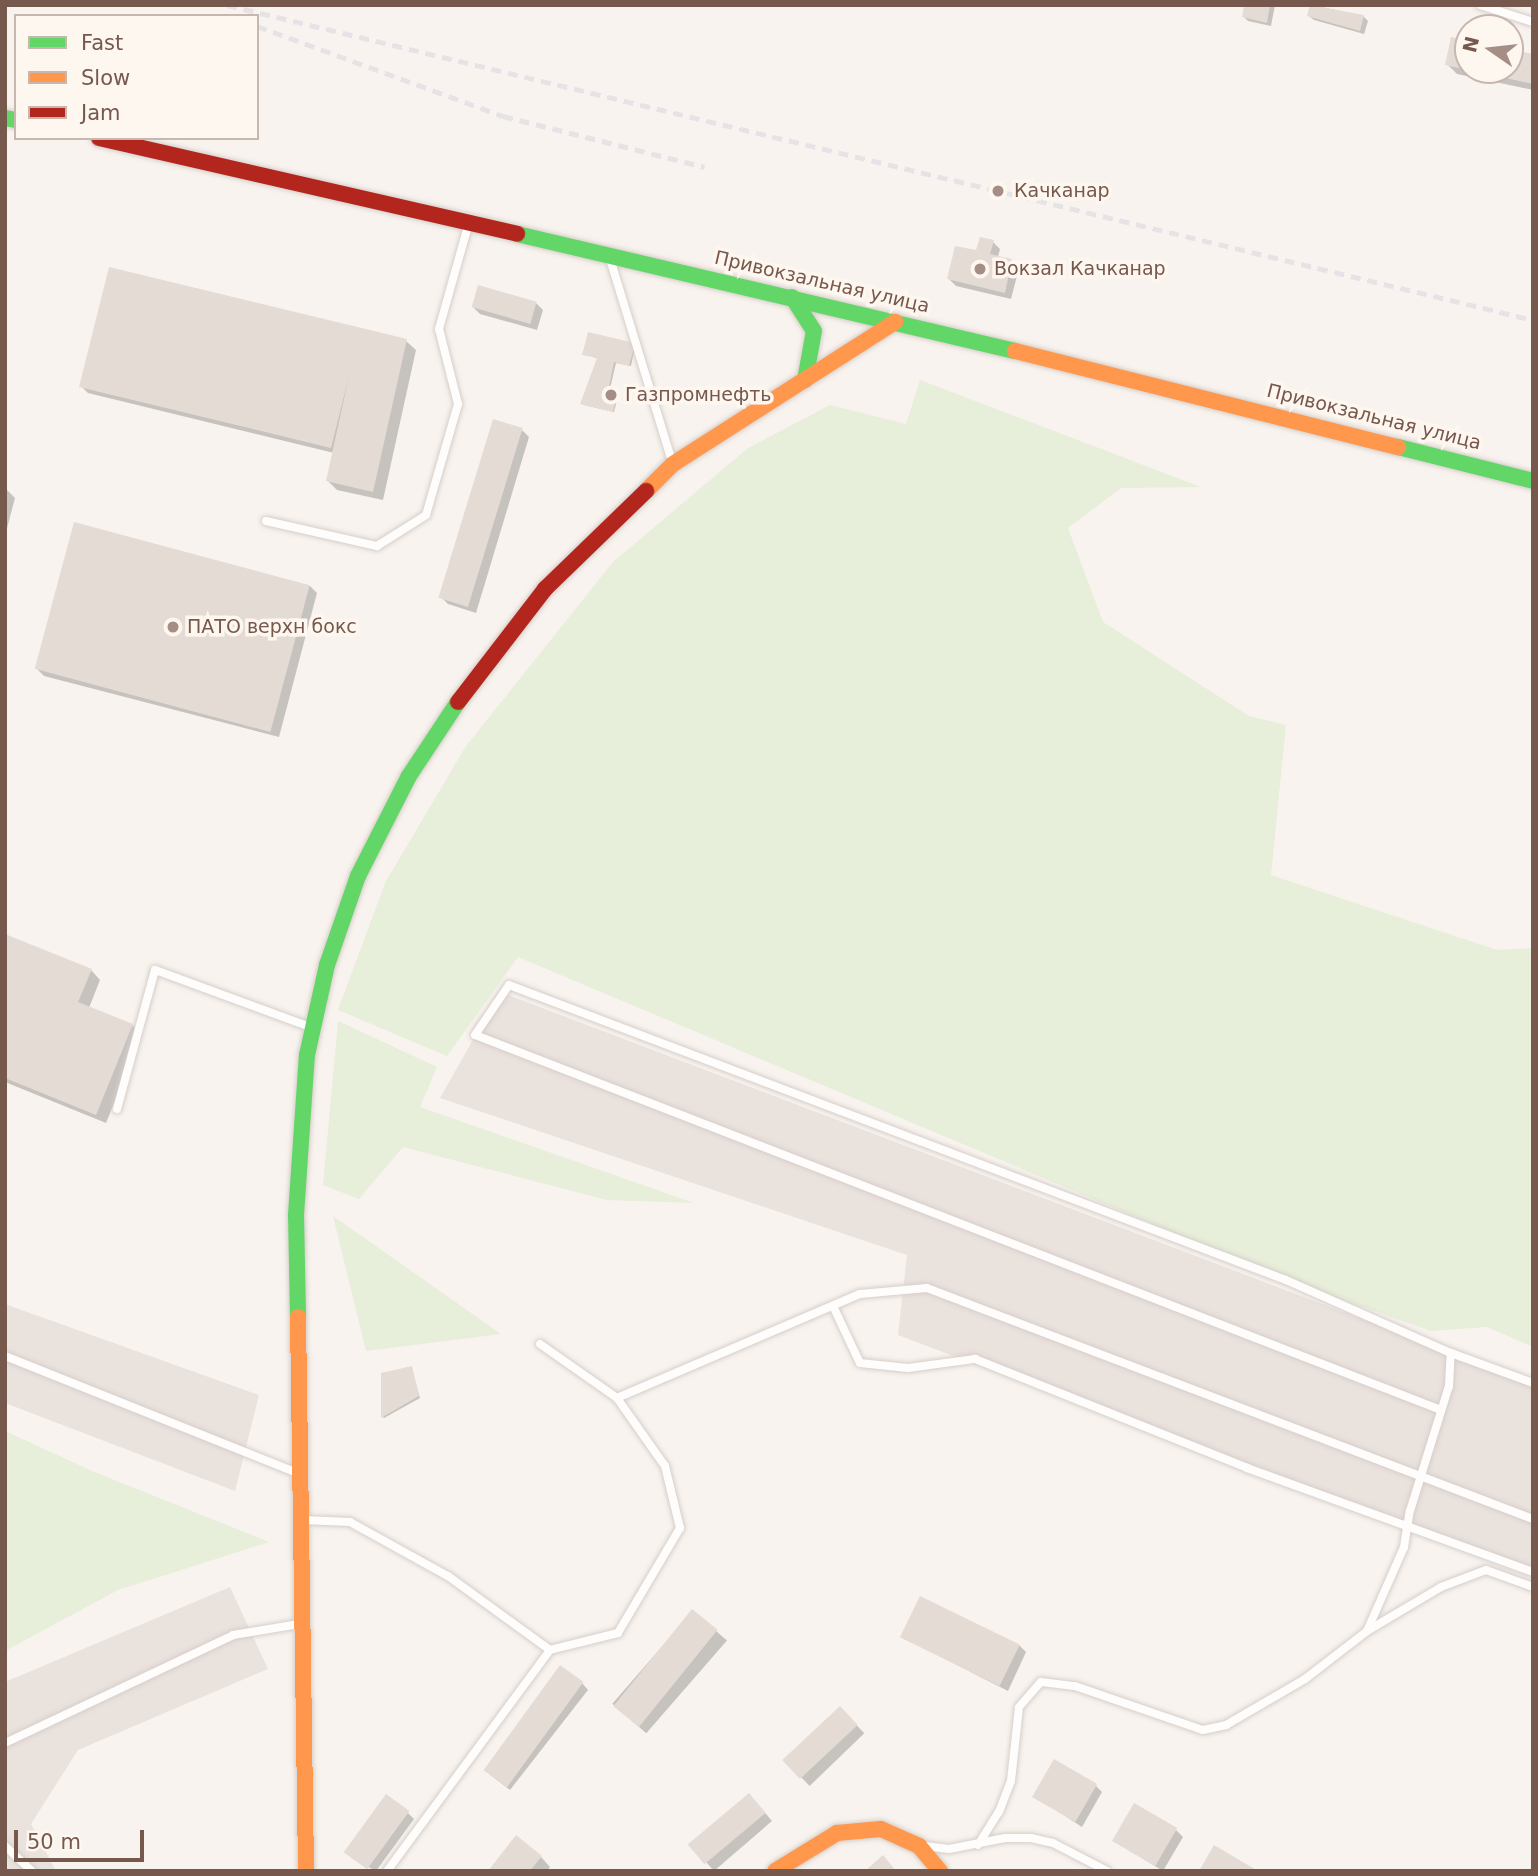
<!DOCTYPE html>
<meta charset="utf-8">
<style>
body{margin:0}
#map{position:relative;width:1538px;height:1876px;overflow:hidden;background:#f8f3ee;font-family:"DejaVu Sans",sans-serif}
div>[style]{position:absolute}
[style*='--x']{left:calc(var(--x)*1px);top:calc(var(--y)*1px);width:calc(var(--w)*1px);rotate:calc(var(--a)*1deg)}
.industrial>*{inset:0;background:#eae2dd}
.green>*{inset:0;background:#e7eed9}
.shadow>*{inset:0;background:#0003;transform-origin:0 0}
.building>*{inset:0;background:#e5dbd5;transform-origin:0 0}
.roads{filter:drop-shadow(0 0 2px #d6ceca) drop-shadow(0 0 2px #d6ceca)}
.lane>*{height:8px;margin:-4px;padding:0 4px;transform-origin:4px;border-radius:4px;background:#fefdfc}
.fast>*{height:16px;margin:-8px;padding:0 8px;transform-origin:8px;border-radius:8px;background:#63d668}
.slow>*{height:16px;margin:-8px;padding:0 8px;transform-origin:8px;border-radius:8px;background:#ff974d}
.jam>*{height:16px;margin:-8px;padding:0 8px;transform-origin:8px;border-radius:8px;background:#b3261e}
.rail>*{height:5px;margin-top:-2.5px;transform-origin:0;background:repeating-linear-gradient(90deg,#e5e3e6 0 10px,transparent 0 17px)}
.dots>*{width:19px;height:19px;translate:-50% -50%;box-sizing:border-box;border:4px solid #fef7f0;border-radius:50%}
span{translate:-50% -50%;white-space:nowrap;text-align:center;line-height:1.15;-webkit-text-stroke:7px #fef7f0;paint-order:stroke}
.poi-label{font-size:19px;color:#76584d}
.left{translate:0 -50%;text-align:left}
.street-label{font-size:19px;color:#76584d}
.frame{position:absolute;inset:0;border:7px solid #76584d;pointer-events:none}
.legend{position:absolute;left:14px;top:14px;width:245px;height:126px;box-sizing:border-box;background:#fef7f0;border:2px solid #c8b7af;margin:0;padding:9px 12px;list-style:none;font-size:21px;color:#76584d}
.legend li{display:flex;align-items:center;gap:14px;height:35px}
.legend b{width:35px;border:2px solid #c8b7af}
.north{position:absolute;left:1454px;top:14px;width:70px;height:70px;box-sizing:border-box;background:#fef7f0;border:2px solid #c8b7af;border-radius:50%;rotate:284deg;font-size:19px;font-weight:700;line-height:28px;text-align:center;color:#76584d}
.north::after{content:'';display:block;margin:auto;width:24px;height:32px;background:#a48e85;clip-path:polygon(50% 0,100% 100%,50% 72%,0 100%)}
.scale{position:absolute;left:14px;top:1830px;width:130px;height:32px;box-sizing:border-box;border:4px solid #76584d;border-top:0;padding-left:9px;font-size:21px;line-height:24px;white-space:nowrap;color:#76584d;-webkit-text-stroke:5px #fef7f0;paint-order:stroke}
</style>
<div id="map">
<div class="industrial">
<div style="clip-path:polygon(500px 992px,1533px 1384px,1533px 1576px,898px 1335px,907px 1255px,440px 1098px)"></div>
<div style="clip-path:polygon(5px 1304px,259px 1395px,235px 1491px,5px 1403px)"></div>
<div style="clip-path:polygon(230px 1587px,268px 1669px,78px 1750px,31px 1824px,56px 1871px,5px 1871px,5px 1682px)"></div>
</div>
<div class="green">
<div style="clip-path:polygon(920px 380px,1201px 487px,1121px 488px,1068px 528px,1103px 622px,1249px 716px,1286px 725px,1271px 875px,1497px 950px,1533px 948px,1533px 1347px,1487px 1327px,1431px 1331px,1286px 1280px,518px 957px,447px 1056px,338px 1010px,385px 883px,466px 746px,613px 562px,748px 448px,830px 405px,906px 424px)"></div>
<div style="clip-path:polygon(338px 1021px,437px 1067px,420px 1107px,694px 1203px,607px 1200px,403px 1147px,359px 1199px,323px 1185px)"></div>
<div style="clip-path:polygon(333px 1216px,501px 1334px,366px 1351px)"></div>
<div style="clip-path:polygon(5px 1431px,92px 1471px,269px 1542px,118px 1590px,5px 1651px)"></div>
</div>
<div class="shadow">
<div style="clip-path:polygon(1246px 5px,1275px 5px,1271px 26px,1248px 21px,1244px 17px)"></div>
<div style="clip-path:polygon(1312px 5px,1363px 16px,1368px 21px,1364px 34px,1314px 20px,1309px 16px)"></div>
<div style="clip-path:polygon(1468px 42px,1468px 70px,1510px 70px,1510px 51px,1533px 56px,1533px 90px,1457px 74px,1447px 64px)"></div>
<div style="clip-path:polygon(993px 242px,1000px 249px,998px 257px,1019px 268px,1011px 299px,956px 286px,949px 279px)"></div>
<div style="clip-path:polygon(536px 303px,543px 310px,537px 330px,480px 314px,473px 307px)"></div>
<div style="clip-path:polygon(406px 341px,416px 350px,383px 500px,337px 490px,328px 481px,334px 453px,88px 393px,81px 386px)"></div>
<div style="clip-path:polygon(635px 347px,631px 366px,616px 363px,609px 393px,618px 396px,614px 412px,584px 405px,599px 359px,584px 354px)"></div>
<div style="clip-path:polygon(522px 430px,529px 437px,476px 613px,448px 604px,441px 597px)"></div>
<div style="clip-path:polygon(5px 488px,15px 498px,5px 536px)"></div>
<div style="clip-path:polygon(75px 524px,310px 586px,317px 593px,279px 737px,44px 676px,37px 669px)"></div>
<div style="clip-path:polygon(5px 936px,91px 970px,100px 980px,89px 1008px,132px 1025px,142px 1035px,106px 1123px,5px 1082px)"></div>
<div style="clip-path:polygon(411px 1367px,420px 1398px,384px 1418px,383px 1417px)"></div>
<div style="left:693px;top:1611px;width:45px;height:123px;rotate:41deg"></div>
<div style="clip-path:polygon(902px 1637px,1019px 1645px,1026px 1652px,1008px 1691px)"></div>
<div style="clip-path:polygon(582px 1683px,588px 1690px,510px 1790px,489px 1774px)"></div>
<div style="left:840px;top:1708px;width:35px;height:76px;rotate:46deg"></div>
<div style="clip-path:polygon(1095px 1785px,1102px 1792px,1082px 1827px,1034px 1796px)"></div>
<div style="clip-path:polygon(756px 1802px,772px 1821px,714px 1871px,691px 1845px)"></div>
<div style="clip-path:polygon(408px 1813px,414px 1819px,376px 1871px,353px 1859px)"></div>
<div style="clip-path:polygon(1176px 1830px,1183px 1837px,1163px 1871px,1114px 1841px)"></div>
<div style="clip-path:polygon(541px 1857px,550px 1867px,547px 1871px,490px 1871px)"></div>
</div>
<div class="building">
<div style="clip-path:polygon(1244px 5px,1270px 5px,1267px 23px,1242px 17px)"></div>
<div style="clip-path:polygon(1310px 5px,1364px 15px,1360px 31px,1307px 16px)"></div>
<div style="clip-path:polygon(1451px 37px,1468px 40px,1468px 70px,1445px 65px)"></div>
<div style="clip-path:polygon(1510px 49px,1533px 54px,1533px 84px,1474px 71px,1510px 70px)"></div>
<div style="clip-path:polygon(980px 237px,994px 240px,990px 254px,1012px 259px,1005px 293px,947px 279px,955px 246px,976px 250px)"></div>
<div style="clip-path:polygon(109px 267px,407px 339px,373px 492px,326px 481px,349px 376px,331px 448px,79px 387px)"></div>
<div style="left:478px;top:285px;width:61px;height:23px;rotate:16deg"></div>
<div style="clip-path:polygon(588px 332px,635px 343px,629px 366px,614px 362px,608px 391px,617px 393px,613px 412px,580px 404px,597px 358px,582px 355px)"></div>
<div style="left:493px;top:419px;width:31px;height:187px;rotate:17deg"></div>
<div style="left:74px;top:522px;width:244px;height:152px;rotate:15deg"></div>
<div style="clip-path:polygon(5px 934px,92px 969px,78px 1002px,133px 1024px,96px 1115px,5px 1078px)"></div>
<div style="clip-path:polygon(412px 1366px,419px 1396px,381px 1418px,381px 1373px)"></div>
<div style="left:920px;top:1596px;width:111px;height:46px;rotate:26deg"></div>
<div style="left:692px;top:1609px;width:33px;height:125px;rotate:39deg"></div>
<div style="left:560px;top:1665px;width:29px;height:130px;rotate:36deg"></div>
<div style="left:840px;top:1706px;width:26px;height:79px;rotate:47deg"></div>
<div style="left:1054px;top:1759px;width:50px;height:44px;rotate:30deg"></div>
<div style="left:749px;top:1793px;width:26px;height:80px;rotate:50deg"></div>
<div style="left:386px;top:1794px;width:29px;height:72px;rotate:36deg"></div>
<div style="left:1134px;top:1803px;width:50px;height:44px;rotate:30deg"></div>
<div style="clip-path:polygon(516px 1835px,542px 1856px,530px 1871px,488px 1871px)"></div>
<div style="clip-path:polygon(1214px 1845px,1258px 1871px,1199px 1871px)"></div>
<div style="clip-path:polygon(883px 1855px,896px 1871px,865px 1871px)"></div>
</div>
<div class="roads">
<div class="lane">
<div style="--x:1480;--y:5;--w:56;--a:17.8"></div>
<div style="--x:611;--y:262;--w:208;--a:73"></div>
<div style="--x:266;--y:521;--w:114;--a:12.7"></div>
<div style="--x:377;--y:546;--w:58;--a:-32.3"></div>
<div style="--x:426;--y:515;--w:116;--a:-73.9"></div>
<div style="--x:458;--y:404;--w:77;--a:-104.2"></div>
<div style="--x:439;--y:329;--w:107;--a:-74.3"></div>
<div style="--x:117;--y:1109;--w:144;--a:-74.7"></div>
<div style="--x:155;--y:970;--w:165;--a:20.2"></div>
<div style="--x:833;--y:1306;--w:63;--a:64.7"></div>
<div style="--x:860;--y:1363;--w:48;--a:5.9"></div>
<div style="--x:908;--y:1368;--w:68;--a:-7.7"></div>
<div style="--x:975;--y:1359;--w:293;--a:21.8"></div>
<div style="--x:1247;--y:1468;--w:304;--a:20"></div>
<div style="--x:540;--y:1344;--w:94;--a:35"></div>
<div style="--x:617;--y:1398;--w:83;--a:54.8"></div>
<div style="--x:665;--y:1466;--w:64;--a:76.4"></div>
<div style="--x:680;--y:1528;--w:122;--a:120.6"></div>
<div style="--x:618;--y:1633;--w:70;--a:166"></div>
<div style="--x:5;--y:1356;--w:315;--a:21.8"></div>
<div style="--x:617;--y:1398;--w:264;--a:-23.2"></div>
<div style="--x:860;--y:1294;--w:67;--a:-5.1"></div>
<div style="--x:927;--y:1288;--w:649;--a:20.87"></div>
<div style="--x:1441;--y:1410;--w:1036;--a:-158.78"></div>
<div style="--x:475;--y:1035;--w:60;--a:-55.8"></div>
<div style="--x:509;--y:985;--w:831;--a:20.79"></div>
<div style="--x:1286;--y:1280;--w:180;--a:23.9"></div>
<div style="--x:1451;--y:1353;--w:87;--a:20.1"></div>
<div style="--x:303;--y:1520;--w:47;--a:2.4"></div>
<div style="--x:350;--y:1522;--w:112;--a:28.9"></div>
<div style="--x:448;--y:1576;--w:126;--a:36"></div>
<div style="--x:550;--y:1650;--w:275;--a:126.4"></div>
<div style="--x:1367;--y:1631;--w:86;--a:-30.7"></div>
<div style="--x:1441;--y:1587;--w:48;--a:-20.7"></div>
<div style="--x:1486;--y:1570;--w:50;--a:19.9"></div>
<div style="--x:5;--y:1743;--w:252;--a:-25.3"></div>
<div style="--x:233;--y:1635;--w:67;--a:-9.5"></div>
<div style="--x:978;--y:1845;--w:39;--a:-58"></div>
<div style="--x:999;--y:1812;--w:33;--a:-69"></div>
<div style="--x:1011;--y:1781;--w:74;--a:-83.8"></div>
<div style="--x:1019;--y:1707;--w:33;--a:-49"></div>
<div style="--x:1041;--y:1682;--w:34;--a:7"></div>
<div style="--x:1075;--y:1686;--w:135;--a:19"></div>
<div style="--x:1203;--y:1730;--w:24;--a:-12"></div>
<div style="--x:1226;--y:1725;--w:91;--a:-30.2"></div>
<div style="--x:1305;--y:1679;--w:78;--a:-37.7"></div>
<div style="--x:1367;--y:1631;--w:92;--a:-66.2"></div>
<div style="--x:1404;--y:1547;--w:36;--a:-81"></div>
<div style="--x:1410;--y:1511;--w:131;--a:-72.7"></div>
<div style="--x:1449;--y:1386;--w:33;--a:-87"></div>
<div style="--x:5;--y:1846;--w:37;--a:43"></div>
<div style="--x:925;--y:1846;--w:24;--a:7"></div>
<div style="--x:949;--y:1849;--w:57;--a:-11.1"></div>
<div style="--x:1005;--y:1838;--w:26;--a:0"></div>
<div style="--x:1031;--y:1838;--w:23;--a:13"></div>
<div style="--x:1053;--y:1843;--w:61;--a:27.4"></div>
</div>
<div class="fast">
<div style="--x:5;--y:118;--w:11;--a:10"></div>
<div style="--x:517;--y:234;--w:512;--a:13.22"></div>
<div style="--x:792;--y:297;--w:40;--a:57.1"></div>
<div style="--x:814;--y:331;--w:50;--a:100.4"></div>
<div style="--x:1398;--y:447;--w:139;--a:14.1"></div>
<div style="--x:298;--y:1317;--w:102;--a:-91.1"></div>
<div style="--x:296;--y:1215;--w:160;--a:-86.1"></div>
<div style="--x:307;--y:1055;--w:92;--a:-77.5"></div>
<div style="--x:327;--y:965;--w:94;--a:-70.8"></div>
<div style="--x:358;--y:876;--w:112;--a:-63"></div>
<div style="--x:409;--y:776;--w:89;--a:-56.5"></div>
</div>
<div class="slow">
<div style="--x:1015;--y:351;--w:395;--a:14.1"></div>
<div style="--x:646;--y:491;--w:38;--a:-45"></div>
<div style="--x:673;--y:464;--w:264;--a:-32.6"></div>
<div style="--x:298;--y:1317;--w:554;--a:89.17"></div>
<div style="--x:775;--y:1871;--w:73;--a:-31.5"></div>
<div style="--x:837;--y:1833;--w:44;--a:-5.2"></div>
<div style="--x:881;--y:1829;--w:42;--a:24.1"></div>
<div style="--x:919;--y:1846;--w:33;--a:50"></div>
</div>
<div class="jam">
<div style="--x:99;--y:138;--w:429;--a:12.9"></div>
<div style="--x:458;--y:702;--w:143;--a:-52.4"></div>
<div style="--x:545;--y:589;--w:141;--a:-44.1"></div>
</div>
</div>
<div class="rail">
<div style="--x:227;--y:5;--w:1343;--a:13.56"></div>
<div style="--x:257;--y:26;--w:262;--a:20.1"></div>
<div style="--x:503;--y:116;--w:208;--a:14.2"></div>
</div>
<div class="dots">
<div style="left:998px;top:191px;background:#a48e85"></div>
<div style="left:980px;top:269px;background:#a48e85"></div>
<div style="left:611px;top:395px;background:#a48e85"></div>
<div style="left:173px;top:627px;background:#a48e85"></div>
</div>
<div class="poi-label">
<span class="left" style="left:1014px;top:191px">Качканар</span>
<span class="left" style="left:994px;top:269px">Вокзал Качканар</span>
<span class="left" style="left:625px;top:395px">Газпромнефть</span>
<span class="left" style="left:187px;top:627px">ПАТО верхн бокс</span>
</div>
<div class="street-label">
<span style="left:822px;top:282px;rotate:13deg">Привокзальная улица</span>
<span style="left:1374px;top:417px;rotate:14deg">Привокзальная улица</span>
</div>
<div class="frame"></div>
<ul class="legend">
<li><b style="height:9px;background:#63d668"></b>Fast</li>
<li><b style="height:9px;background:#ff974d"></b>Slow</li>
<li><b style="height:9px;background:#b3261e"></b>Jam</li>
</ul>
<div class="north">N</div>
<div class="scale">50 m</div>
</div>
